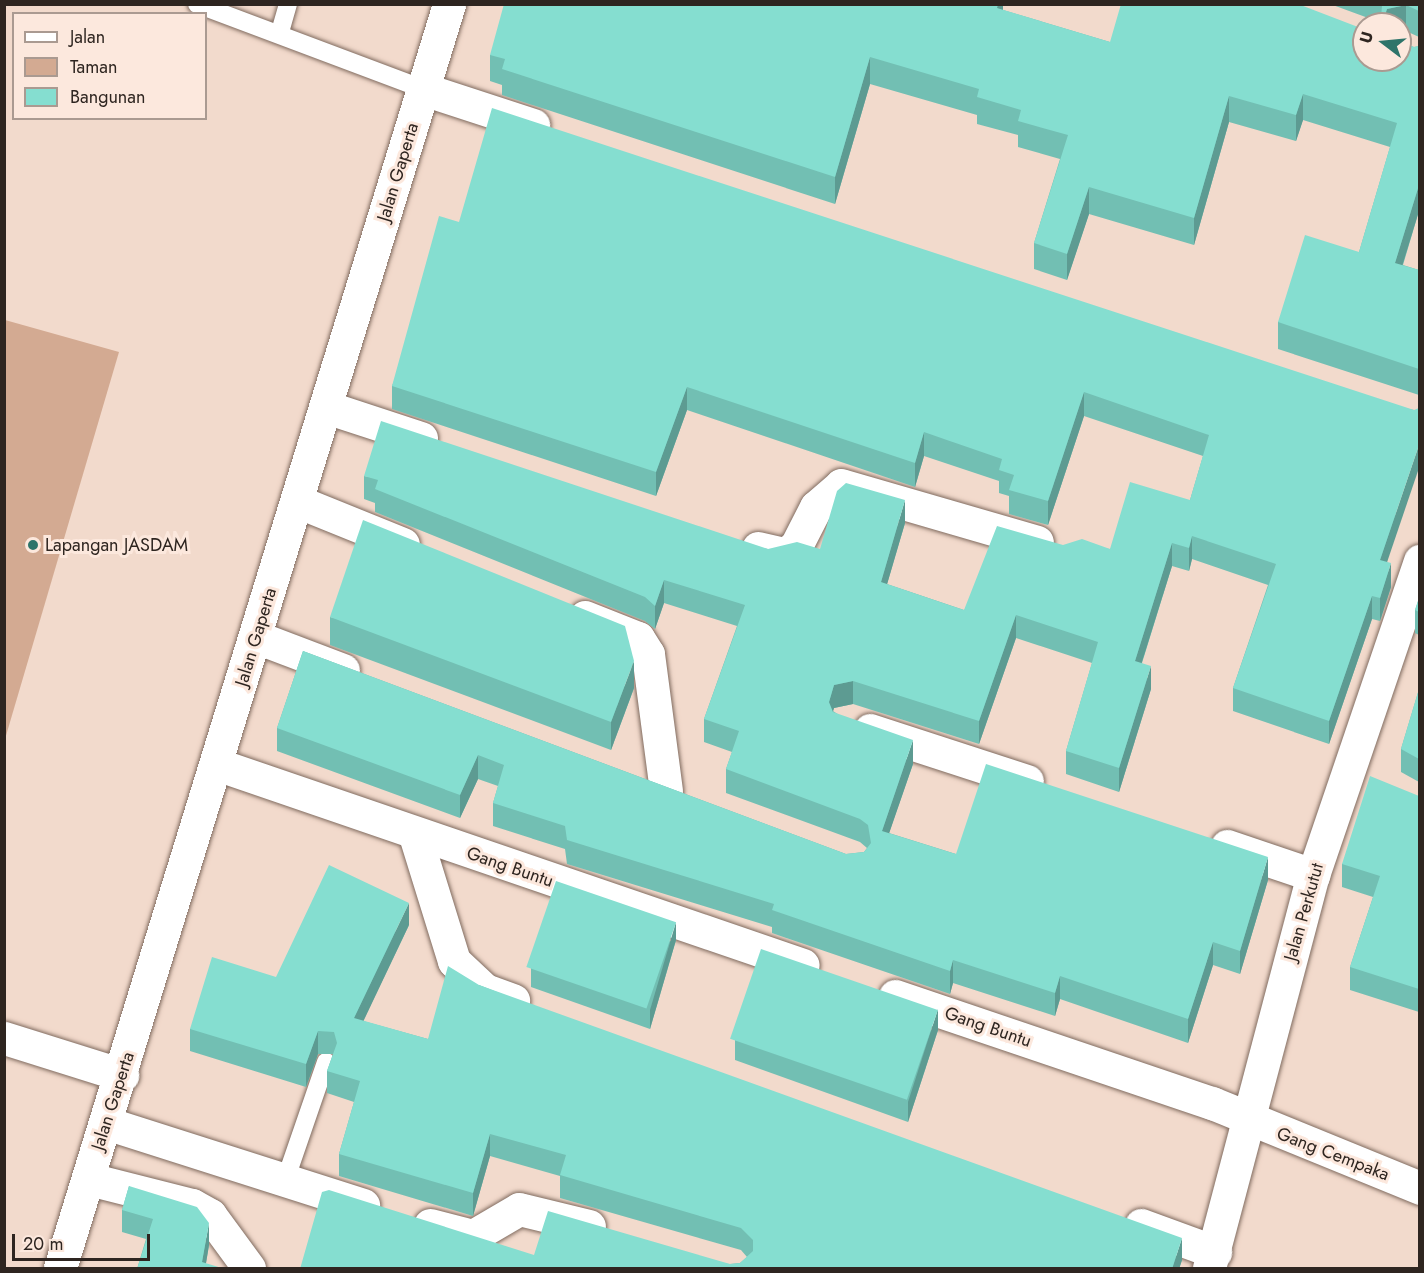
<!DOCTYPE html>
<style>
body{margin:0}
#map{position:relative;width:1424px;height:1273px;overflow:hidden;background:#f2dacc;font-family:Jost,sans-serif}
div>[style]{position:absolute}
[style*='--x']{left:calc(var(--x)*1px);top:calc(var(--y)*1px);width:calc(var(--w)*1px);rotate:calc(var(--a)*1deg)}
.green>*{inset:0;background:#d3aa92}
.roads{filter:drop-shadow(0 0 2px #806b5f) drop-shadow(0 0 2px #806b5f)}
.service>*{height:18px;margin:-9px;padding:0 9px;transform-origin:9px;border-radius:9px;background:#fff}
.minor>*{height:33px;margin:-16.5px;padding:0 16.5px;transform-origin:16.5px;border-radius:16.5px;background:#fff}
.tertiary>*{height:33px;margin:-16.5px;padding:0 16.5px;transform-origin:16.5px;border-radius:16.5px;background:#fff}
.wall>*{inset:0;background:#72bfb3}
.shaded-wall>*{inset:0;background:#5d9b92}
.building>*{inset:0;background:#85ded0;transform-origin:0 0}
.dots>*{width:16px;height:16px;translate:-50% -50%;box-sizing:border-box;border:3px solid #fce8dd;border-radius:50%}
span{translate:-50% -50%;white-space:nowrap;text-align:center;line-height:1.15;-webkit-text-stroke:6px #fce8dd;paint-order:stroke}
.street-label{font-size:18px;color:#2e2520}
.poi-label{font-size:18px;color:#2e2520}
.left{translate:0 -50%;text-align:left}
.frame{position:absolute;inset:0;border:6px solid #2e2520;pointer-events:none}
.legend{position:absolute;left:12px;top:12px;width:195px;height:108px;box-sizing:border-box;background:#fce8dd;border:2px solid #aa9a91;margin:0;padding:8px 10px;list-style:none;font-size:18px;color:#2e2520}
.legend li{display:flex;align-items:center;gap:12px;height:30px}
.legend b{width:30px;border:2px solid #aa9a91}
.north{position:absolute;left:1352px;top:12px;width:60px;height:60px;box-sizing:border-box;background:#fce8dd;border:2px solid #aa9a91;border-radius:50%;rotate:286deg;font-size:16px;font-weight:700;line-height:24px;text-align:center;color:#2e2520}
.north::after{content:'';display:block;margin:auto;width:21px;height:27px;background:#2e746a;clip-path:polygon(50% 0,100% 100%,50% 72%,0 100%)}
.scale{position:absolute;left:12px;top:1234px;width:138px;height:27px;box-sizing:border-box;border:3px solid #2e2520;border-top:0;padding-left:8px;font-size:18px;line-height:21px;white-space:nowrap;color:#2e2520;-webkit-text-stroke:4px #fce8dd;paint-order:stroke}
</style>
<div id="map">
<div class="green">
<div style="clip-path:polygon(5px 320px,119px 352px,5px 739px,4px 320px)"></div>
</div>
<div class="roads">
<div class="service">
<div style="--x:197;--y:4;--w:241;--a:20.6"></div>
<div style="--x:280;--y:32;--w:29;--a:-74"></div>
<div style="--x:285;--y:1181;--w:126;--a:-71"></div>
</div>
<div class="minor">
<div style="--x:423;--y:89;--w:116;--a:18.1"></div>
<div style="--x:326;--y:407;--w:100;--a:18.1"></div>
<div style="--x:299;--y:502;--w:112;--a:22"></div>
<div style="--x:758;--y:548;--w:28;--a:13"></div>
<div style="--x:785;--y:554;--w:14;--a:-36"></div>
<div style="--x:796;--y:546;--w:44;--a:-62.9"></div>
<div style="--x:816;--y:507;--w:33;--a:-41"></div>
<div style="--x:841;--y:485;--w:204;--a:16.2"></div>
<div style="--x:585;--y:617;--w:57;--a:21.6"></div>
<div style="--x:638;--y:638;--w:19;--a:58"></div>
<div style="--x:648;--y:654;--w:138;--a:82.5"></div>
<div style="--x:256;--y:637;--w:93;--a:20.8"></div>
<div style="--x:870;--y:730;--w:165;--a:18"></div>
<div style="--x:216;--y:764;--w:620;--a:18.9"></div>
<div style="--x:415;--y:835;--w:132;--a:72.8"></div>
<div style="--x:454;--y:961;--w:42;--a:43.1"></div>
<div style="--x:485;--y:990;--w:30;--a:20"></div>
<div style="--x:1227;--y:846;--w:91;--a:18.6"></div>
<div style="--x:895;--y:996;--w:335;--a:18.7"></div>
<div style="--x:1212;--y:1103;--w:225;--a:22.2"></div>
<div style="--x:4;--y:1038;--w:124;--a:17.4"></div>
<div style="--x:106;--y:1123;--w:270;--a:17.7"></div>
<div style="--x:89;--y:1179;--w:106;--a:14.2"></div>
<div style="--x:192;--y:1205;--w:21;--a:29"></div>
<div style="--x:210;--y:1215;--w:66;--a:53.7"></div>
<div style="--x:430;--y:1225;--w:44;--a:14.3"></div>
<div style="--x:473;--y:1236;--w:53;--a:-30.4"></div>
<div style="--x:519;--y:1209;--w:72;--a:13.7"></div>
<div style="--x:1141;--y:1225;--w:79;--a:20"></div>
<div style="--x:1209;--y:1268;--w:407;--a:-75.2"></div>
<div style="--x:1313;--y:875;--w:332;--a:-71.2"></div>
</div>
<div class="tertiary">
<div style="--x:60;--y:1268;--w:1323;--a:-72.89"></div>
</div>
</div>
<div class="wall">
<div style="clip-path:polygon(1003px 4px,1003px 10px,1110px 42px,1358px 27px,1414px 47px,1419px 46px,1419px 211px,1403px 265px,1419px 270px,1419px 395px,1278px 349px,1278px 322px,1359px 252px,1390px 147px,1303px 120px,1296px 141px,1229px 122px,1194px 245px,1089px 214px,1067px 280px,1034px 269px,1034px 243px,1060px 159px,1018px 147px,1018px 135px,977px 124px,977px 115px,870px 84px,835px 204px,502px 95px,502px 85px,490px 81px,490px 55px)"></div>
<div style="clip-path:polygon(1330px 4px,1419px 4px,1419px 37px,1406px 31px,1400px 33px,1400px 24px,1375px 24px,1371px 19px)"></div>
<div style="clip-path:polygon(459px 222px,1414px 410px,1387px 562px,1391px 587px,1380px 621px,1372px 619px,1329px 744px,1233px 711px,1233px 688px,1268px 585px,1192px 559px,1189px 571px,1172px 566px,1142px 663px,1151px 689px,1119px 792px,1066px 774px,1066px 751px,1092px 663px,1016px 638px,979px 744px,853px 704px,834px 708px,833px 711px,913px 764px,889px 833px,956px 854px,1268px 880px,1240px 974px,1213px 965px,1188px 1043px,1060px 999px,1055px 1016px,953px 983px,950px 994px,772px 933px,772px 927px,567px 864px,565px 849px,493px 826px,493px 803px,498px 786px,478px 779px,460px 818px,277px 751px,277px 728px,303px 651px,846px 854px,864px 852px,867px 848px,860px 842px,726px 793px,726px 769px,732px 752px,704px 742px,704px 719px,737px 626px,664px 603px,655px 629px,645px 621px,375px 512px,375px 503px,364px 499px,364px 476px,768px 549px,820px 549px,905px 523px,887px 584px,964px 610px,1063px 545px,1110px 549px,1190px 500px,1203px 456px,1084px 416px,1048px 525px,1009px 514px,1009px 496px,999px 493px,999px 481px,924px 456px,915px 487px,687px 410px,656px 496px,392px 409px,392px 386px)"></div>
<div style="clip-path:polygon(1419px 598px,1419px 635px,1415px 633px,1415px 610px)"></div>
<div style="clip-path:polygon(330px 617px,634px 688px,611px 750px,330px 645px)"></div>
<div style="clip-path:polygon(1419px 689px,1419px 782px,1401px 772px,1401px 749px)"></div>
<div style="clip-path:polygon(1419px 796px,1419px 1012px,1350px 990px,1350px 967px,1373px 897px,1342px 887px,1342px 864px)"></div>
<div style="clip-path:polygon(409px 925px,363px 1021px,428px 1039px,479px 985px,1182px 1260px,1179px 1269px,300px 1269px,534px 1255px,730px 1264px,740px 1263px,747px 1257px,741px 1250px,560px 1198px,560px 1176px,490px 1156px,473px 1216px,339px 1176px,339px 1154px,354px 1102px,327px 1093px,327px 1071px,333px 1054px,318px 1054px,306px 1087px,190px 1051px,190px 1029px)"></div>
<div style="clip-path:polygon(676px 940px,650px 1029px,531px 987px,531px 968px)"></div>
<div style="clip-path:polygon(938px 1030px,908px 1122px,735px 1060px,735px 1040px)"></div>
<div style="clip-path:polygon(129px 1186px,209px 1245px,206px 1263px,137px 1269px,146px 1239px,122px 1232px,122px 1210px)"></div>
</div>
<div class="shaded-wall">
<div style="clip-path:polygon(998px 4px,1003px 4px,1003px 13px,997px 8px)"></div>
<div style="clip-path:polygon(1406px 5px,1406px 31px,1400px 33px,1400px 24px,1382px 24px,1387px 9px)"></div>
<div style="clip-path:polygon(870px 57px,870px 84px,835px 204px,835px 177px)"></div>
<div style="clip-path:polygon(1303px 94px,1303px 120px,1296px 141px,1296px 115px)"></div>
<div style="clip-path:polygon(1229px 96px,1229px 122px,1194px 245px,1194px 218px)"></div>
<div style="clip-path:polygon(1419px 185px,1419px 211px,1395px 289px,1395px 263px)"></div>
<div style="clip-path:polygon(1089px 187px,1089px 214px,1067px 280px,1067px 254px)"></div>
<div style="clip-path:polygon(687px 387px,687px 410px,656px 496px,656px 472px)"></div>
<div style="clip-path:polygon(1084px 392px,1084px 416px,1048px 525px,1048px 501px)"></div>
<div style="clip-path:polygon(924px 432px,924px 456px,915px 487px,915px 463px)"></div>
<div style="clip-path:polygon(1419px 445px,1419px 468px,1380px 583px,1380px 560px)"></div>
<div style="clip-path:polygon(905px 500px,905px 523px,881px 605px,881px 582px)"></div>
<div style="clip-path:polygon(1192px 536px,1192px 559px,1189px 571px,1189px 548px)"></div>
<div style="clip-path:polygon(1172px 543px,1172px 566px,1135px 684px,1135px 661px)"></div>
<div style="clip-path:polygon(1391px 563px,1391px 587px,1380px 621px,1380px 598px)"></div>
<div style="clip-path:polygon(664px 580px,664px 603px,655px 629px,655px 606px)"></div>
<div style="clip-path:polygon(1372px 596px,1372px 619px,1329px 744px,1329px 721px)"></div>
<div style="clip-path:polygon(1016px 615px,1016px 638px,979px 744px,979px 721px)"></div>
<div style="clip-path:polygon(634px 661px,634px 688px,611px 750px,611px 722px)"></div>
<div style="clip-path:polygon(1151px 666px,1151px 689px,1119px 792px,1119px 768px)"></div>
<div style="clip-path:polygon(853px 681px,853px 704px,834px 708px,829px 725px,829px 702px,834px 685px)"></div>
<div style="clip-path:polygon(913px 740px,913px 764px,882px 854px,882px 831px)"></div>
<div style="clip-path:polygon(478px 755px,478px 779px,460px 818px,460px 795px)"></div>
<div style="clip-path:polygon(1268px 857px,1268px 880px,1240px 974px,1240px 951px)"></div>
<div style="clip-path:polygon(409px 903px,409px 925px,354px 1041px,354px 1018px)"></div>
<div style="clip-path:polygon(676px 922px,676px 940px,650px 1029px,650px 1010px)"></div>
<div style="clip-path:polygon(1213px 942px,1213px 965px,1188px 1043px,1188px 1019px)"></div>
<div style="clip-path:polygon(953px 960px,953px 983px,950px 994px,950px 971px)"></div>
<div style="clip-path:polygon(1060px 976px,1060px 999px,1055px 1016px,1055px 993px)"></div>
<div style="clip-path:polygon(938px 1009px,938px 1030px,908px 1122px,908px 1102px)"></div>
<div style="clip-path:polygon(318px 1031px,318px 1054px,306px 1087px,306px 1064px)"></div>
<div style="clip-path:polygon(490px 1134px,490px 1156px,473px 1216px,473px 1193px)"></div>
<div style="clip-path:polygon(209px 1223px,209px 1245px,205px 1269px,202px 1262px)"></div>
<div style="clip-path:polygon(1182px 1238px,1182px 1260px,1179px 1269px,1172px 1269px)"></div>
</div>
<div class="building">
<div style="clip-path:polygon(504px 4px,998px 4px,997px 8px,1110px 42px,1121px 4px,1298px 4px,1358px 27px,1364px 26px,1364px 60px,1400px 60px,1400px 41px,1414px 47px,1419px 46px,1419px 185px,1395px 263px,1419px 270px,1419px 369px,1278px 322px,1305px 235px,1359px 252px,1397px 123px,1303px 94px,1296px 115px,1229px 96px,1194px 218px,1089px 187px,1067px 254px,1034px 243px,1068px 135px,1018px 121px,1021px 110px,977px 97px,979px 89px,870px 57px,835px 177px,502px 69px,505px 59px,490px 55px)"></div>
<div style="clip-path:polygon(1381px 4px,1419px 4px,1419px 11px,1406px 5px,1387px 9px,1382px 24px,1376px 24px,1381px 17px,1382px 6px)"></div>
<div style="clip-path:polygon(492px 108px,1414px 410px,1419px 408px,1419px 445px,1380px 560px,1391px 563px,1380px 598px,1372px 596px,1329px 721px,1233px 688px,1276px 564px,1192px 536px,1189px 548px,1172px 543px,1135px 661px,1151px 666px,1119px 768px,1066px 751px,1098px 642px,1016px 615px,979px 721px,853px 681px,834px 685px,829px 702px,833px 712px,913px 740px,882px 831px,956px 854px,986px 764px,1268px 857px,1240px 951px,1213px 942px,1188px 1019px,1060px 976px,1055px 993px,953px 960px,950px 971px,772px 910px,774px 904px,567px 840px,565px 826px,493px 803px,504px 765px,478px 755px,460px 795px,277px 728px,303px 651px,846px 854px,864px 852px,871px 843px,868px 825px,860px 819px,726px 769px,739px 731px,704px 719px,745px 605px,664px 580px,655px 606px,645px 597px,375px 489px,378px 480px,364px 476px,381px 421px,768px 549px,797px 542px,820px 549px,837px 491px,846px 483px,905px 500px,881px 582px,964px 610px,997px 526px,1063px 545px,1082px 539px,1110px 549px,1130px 482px,1190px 500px,1209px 435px,1084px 392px,1048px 501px,1009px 490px,1014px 475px,999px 470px,1002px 459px,924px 432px,915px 463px,687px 387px,656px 472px,392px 386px,439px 216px,459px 222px)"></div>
<div style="clip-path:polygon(363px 520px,625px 626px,634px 661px,611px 722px,330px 617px)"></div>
<div style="clip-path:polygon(1419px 598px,1419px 612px,1415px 610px)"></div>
<div style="clip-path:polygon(1419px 689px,1419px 759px,1401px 749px)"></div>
<div style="clip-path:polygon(1370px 776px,1419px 796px,1419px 989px,1350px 967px,1380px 876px,1342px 864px)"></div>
<div style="clip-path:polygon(329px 865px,409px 903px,354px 1018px,428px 1039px,448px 966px,479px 985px,1182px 1238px,1172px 1269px,300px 1269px,322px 1192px,329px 1190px,534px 1255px,548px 1211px,730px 1264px,740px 1263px,753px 1251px,753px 1240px,741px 1228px,560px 1175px,566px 1155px,490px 1134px,473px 1193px,339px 1154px,360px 1081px,327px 1071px,337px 1043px,334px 1032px,318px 1031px,306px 1064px,190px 1029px,212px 957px,276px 977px)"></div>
<div style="left:556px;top:881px;width:127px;height:91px;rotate:19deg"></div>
<div style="left:761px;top:949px;width:187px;height:95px;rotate:19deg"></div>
<div style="clip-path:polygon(129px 1186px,197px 1207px,209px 1223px,202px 1262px,225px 1269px,137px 1269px,153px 1219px,122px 1210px)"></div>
</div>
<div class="dots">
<div style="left:33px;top:545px;background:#2e746a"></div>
</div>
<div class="street-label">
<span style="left:398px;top:172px;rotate:-73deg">Jalan Gaperta</span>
<span style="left:256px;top:637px;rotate:-73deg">Jalan Gaperta</span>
<span style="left:510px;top:867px;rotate:19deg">Gang Buntu</span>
<span style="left:1304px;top:912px;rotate:-74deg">Jalan Perkutut</span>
<span style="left:988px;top:1027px;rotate:19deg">Gang Buntu</span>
<span style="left:113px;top:1101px;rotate:-72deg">Jalan Gaperta</span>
<span style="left:1333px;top:1154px;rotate:21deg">Gang Cempaka</span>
</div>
<div class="poi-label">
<span class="left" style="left:45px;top:545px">Lapangan JASDAM</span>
</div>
<div class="frame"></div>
<ul class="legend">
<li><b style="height:8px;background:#fff"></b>Jalan</li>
<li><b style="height:16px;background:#d3aa92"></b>Taman</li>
<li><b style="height:16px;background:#85ded0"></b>Bangunan</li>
</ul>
<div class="north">U</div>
<div class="scale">20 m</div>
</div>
